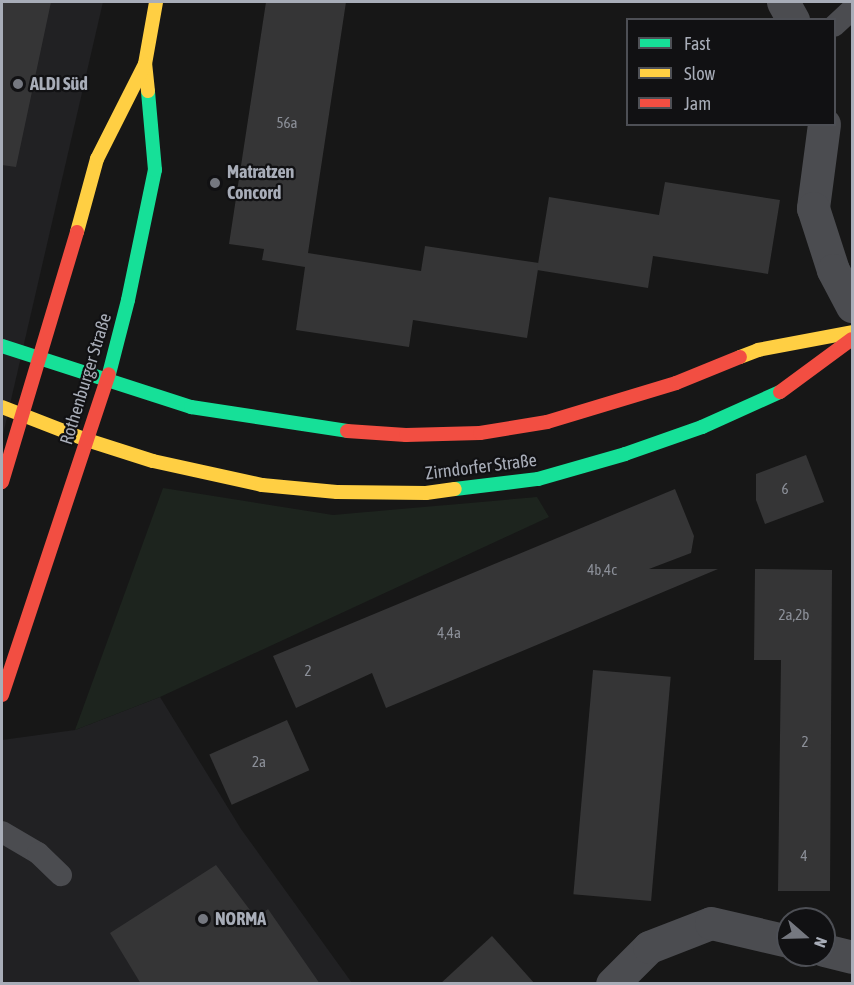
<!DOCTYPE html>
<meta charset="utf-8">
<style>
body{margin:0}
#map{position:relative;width:854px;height:985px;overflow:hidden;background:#171717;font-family:"Asap Condensed",sans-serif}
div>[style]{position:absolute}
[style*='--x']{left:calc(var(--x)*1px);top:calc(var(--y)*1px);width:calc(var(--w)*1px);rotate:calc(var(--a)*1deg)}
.built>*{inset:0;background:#212123}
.green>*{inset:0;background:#1d241e}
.building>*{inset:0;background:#353536;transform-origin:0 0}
.lane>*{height:22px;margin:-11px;padding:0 11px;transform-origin:11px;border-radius:11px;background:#4b4c50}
.street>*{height:33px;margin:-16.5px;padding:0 16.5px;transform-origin:16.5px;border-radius:16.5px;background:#4b4c50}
.fast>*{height:14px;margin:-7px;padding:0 7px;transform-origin:7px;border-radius:7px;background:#16e098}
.slow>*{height:14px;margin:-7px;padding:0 7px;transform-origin:7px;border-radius:7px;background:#ffcf43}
.jam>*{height:14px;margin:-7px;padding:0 7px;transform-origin:7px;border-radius:7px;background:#f24e42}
.dots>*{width:16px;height:16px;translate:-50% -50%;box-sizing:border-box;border:3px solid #111113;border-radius:50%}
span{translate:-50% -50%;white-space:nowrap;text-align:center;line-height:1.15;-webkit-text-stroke:4.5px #111113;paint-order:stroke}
.number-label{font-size:15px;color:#8b8f98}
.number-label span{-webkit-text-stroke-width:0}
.poi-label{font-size:18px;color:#a8adb8;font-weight:700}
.left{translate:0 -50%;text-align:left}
.street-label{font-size:18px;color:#a8adb8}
.frame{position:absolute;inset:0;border:3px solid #a8adb8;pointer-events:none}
.legend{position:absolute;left:626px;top:18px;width:210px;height:108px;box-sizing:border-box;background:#111113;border:2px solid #4d4f55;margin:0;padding:8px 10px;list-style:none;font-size:18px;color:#a8adb8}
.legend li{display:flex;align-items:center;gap:12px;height:30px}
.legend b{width:30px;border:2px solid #4d4f55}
.north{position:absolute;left:776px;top:907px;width:60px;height:60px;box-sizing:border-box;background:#111113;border:2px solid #4d4f55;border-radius:50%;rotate:110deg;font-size:16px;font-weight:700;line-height:24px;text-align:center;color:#a8adb8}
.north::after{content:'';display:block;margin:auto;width:21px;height:27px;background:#757880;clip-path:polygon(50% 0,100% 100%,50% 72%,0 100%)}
</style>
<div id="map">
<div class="built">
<div style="clip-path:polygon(2px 2px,103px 2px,2px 439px)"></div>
<div style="clip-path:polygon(160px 697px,241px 829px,352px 983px,2px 983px,2px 740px,75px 730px)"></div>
</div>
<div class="green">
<div style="clip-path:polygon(163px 488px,333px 515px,537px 497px,549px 517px,160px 697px,75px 730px)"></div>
</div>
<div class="building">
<div style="clip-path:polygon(2px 2px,51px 2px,16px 167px,2px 165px)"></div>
<div style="clip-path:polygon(266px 2px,346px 2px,308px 253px,421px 271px,425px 246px,539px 263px,527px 338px,413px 320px,409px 347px,296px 330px,305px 267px,262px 260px,264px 249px,229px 244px)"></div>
<div style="clip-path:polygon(665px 182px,780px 200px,768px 274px,653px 256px,648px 288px,537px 270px,549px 197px,659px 215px)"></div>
<div style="clip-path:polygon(806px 455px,824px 502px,765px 524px,756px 500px,756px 474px)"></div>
<div style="clip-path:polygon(675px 489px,694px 536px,691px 553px,649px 569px,718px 569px,386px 708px,372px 673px,296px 708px,273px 656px)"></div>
<div style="clip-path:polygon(755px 569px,832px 570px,830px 891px,778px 891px,781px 660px,754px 660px)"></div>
<div style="left:593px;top:670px;width:78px;height:225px;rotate:5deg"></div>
<div style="left:287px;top:720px;width:55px;height:85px;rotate:66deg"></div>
<div style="clip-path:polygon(216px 865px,256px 918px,268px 909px,320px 984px,141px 984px,110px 933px)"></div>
<div style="clip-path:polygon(492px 936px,535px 984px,440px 984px)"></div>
</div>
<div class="lane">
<div style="--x:834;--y:26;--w:25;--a:-43"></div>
<div style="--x:2;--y:832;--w:42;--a:30.3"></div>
<div style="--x:38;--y:853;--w:32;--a:44"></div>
</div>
<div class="street">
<div style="--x:783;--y:2;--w:21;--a:61"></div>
<div style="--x:824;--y:124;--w:85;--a:97.5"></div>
<div style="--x:813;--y:208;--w:65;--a:72.1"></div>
<div style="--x:833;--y:270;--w:41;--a:62.2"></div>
<div style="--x:824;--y:950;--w:29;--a:14"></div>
<div style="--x:612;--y:984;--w:52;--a:-45"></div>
<div style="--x:649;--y:947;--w:66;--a:-21.2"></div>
<div style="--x:711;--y:923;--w:79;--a:13.2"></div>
</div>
<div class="fast">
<div style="--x:2;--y:346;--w:199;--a:17.9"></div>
<div style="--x:191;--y:407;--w:158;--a:8.7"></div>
<div style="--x:109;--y:374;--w:76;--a:-75.6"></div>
<div style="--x:128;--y:300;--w:133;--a:-78.3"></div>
<div style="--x:155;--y:170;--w:79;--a:-95.1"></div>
<div style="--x:455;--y:489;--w:84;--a:-6.9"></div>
<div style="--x:538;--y:479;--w:91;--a:-16"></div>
<div style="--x:625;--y:454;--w:82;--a:-19.3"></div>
<div style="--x:702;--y:427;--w:85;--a:-24.2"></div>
</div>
<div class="slow">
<div style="--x:148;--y:91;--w:27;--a:-96"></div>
<div style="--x:145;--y:64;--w:63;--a:-79.9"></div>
<div style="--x:77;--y:232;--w:76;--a:-74.7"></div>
<div style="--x:97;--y:159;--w:106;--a:-63.2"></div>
<div style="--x:740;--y:357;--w:19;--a:-21"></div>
<div style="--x:758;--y:350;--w:96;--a:-10.8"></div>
<div style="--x:2;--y:407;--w:91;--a:21.2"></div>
<div style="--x:87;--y:440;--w:69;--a:17.7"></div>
<div style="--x:153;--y:461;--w:112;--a:12.4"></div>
<div style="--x:262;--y:485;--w:75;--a:5.3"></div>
<div style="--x:337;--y:492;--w:89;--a:0.6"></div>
<div style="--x:426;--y:493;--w:29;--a:-8"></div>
</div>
<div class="jam">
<div style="--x:780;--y:392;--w:89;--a:-36.4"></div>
<div style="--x:347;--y:431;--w:59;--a:3.9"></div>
<div style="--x:406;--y:435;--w:74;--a:-1.5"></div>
<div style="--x:480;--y:433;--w:68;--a:-9.3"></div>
<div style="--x:547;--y:422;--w:135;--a:-16.8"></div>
<div style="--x:676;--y:383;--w:69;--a:-22.1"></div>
<div style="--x:2;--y:482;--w:261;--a:-73.3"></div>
<div style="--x:2;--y:695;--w:338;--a:-71.6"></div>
</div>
<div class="dots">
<div style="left:18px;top:84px;background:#757880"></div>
<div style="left:215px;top:183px;background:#757880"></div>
<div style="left:203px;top:919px;background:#757880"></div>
</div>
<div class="number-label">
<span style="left:287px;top:123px">56a</span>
<span style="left:785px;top:489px">6</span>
<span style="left:602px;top:570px">4b,4c</span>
<span style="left:794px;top:615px">2a,2b</span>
<span style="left:449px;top:633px">4,4a</span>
<span style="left:308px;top:671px">2</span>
<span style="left:805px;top:742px">2</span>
<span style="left:259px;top:762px">2a</span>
<span style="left:804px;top:856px">4</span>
</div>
<div class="poi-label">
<span class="left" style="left:30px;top:84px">ALDI Süd</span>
<span class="left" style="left:227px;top:183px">Matratzen<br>Concord</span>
<span class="left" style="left:215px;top:919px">NORMA</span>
</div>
<div class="street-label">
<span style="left:86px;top:379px;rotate:-73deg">Rothenburger Straße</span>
<span style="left:481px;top:467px;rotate:-7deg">Zirndorfer Straße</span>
</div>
<div class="frame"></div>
<ul class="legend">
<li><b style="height:8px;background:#16e098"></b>Fast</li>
<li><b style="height:8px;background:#ffcf43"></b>Slow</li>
<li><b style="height:8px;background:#f24e42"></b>Jam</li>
</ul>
<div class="north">N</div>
</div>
